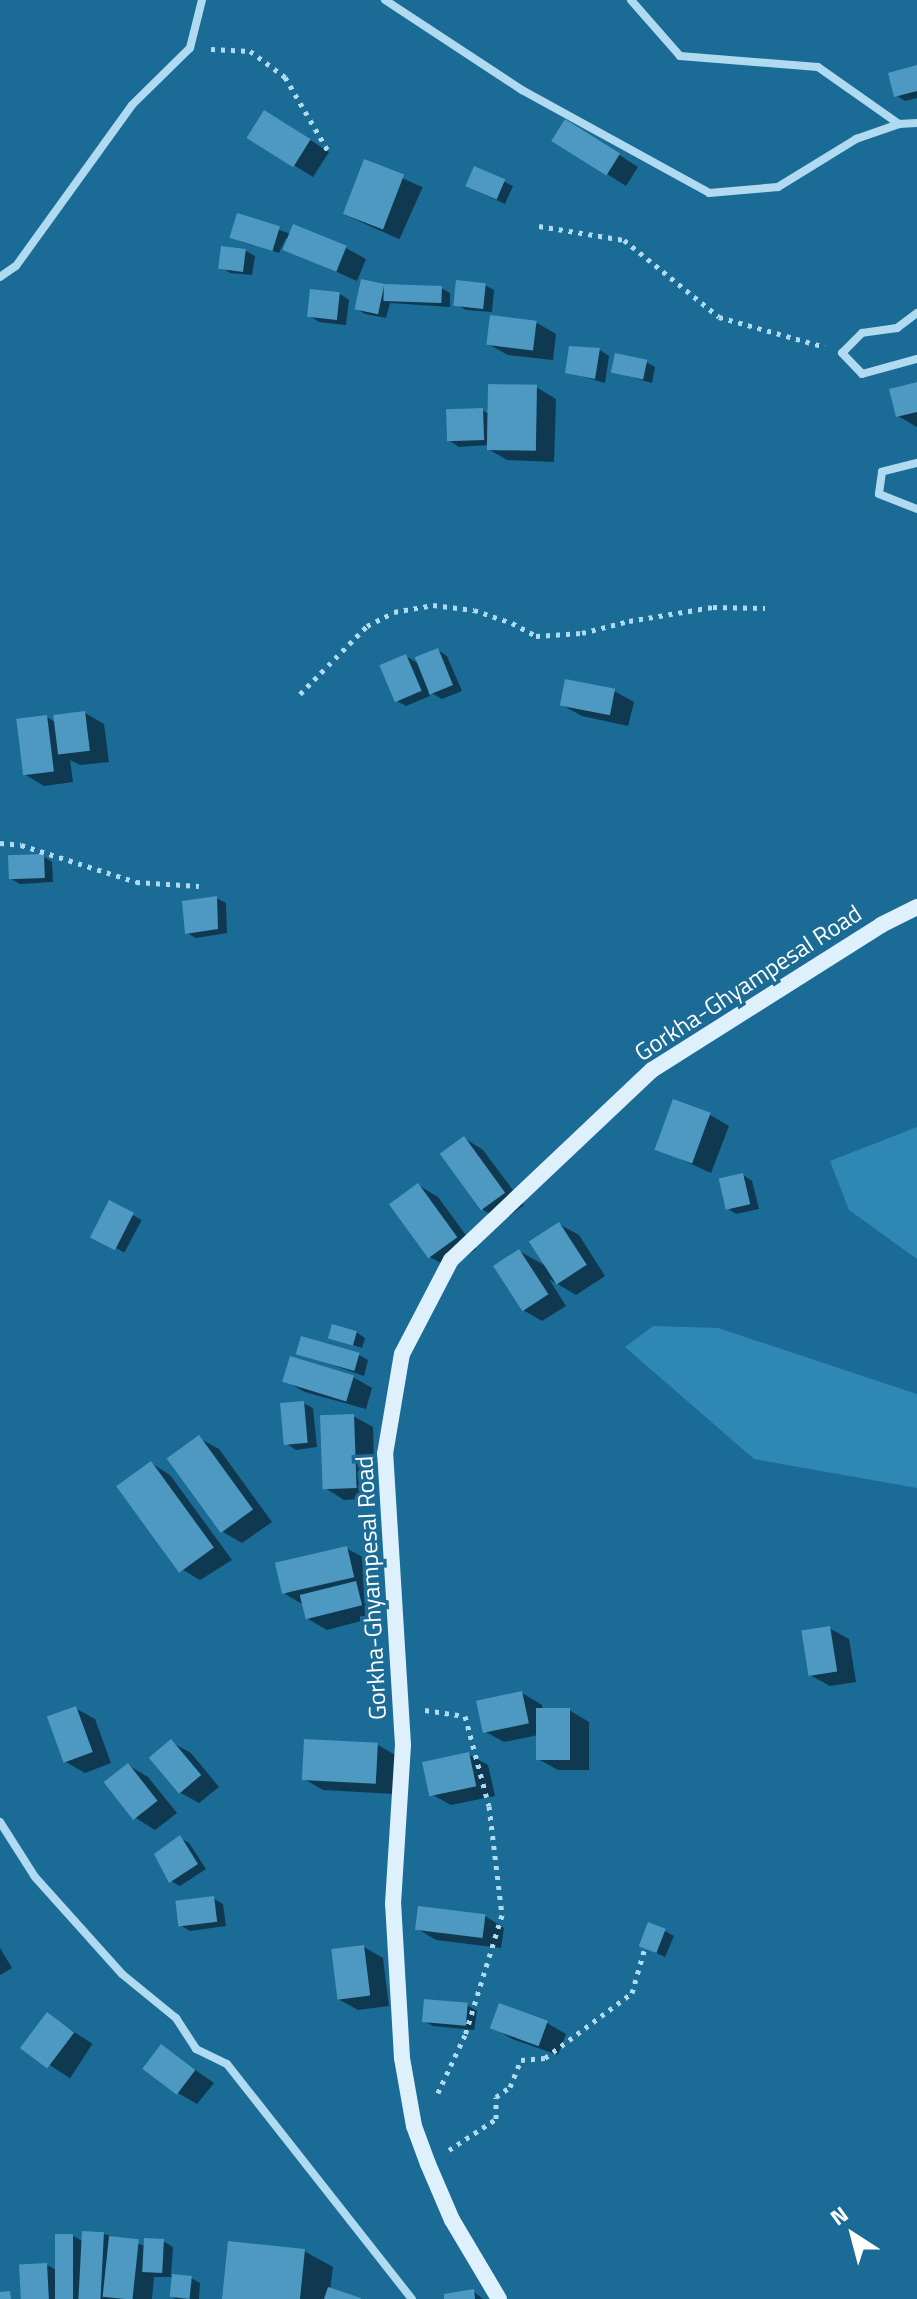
<!DOCTYPE html>
<style>
body{margin:0}
#map{position:relative;width:917px;height:2299px;overflow:hidden;background:#1b6b97;font-family:"Titillium Web",sans-serif}
div>[style]{position:absolute}
[style*='--x']{left:calc(var(--x)*1px);top:calc(var(--y)*1px);width:calc(var(--w)*1px);rotate:calc(var(--a)*1deg)}
.green>*{inset:0;background:#2f87b4}
.shadow>*{inset:0;background:#0007;transform-origin:0 0}
.building>*{inset:0;background:#4d99c1;transform-origin:0 0}
.path>*{height:5px;margin-top:-2.5px;transform-origin:0;background:repeating-linear-gradient(90deg,#afdaf0 0 4px,transparent 0 10px)}
.minor>*{height:8px;margin:-4px;padding:0 4px;transform-origin:4px;border-radius:4px;background:#afdaf0}
.secondary>*{height:16px;margin:-8px;padding:0 8px;transform-origin:8px;border-radius:8px;background:#ddf0fb}
span{translate:-50% -50%;white-space:nowrap;text-align:center;line-height:1.15;-webkit-text-stroke:7px #1b6b97;paint-order:stroke}
.street-label{font-size:24px;color:#fff}
.north{position:absolute;left:813px;top:2195px;width:80px;height:80px;-webkit-text-stroke:6px #1b6b97;paint-order:stroke;rotate:324deg;font-size:22px;font-weight:700;line-height:32px;text-align:center;color:#fff}
.north::after{content:'';display:block;margin:auto;width:28px;height:36px;background:#fff;clip-path:polygon(50% 0,100% 100%,50% 72%,0 100%)}
</style>
<div id="map">
<div class="green">
<div style="clip-path:polygon(917px 1127px,917px 1259px,849px 1210px,830px 1161px)"></div>
<div style="clip-path:polygon(653px 1326px,718px 1328px,917px 1394px,917px 1488px,754px 1459px,625px 1347px)"></div>
</div>
<div class="shadow">
<div style="clip-path:polygon(917px 67px,917px 98px,905px 101px,896px 95px)"></div>
<div style="clip-path:polygon(284px 123px,329px 152px,313px 177px,249px 137px)"></div>
<div style="clip-path:polygon(585px 133px,638px 167px,626px 186px,607px 174px)"></div>
<div style="left:366px;top:162px;width:62px;height:57px;rotate:24deg"></div>
<div style="clip-path:polygon(475px 168px,513px 186px,505px 204px,477px 191px)"></div>
<div style="clip-path:polygon(239px 216px,291px 234px,346px 248px,366px 259px,357px 281px,285px 249px,289px 240px,286px 238px,279px 253px,242px 242px,233px 237px)"></div>
<div style="clip-path:polygon(246px 251px,255px 256px,252px 275px,230px 273px,221px 267px)"></div>
<div style="clip-path:polygon(362px 281px,384px 286px,441px 288px,450px 293px,450px 307px,390px 303px,386px 318px,365px 314px,356px 308px)"></div>
<div style="clip-path:polygon(485px 285px,494px 290px,492px 312px,466px 310px,456px 304px)"></div>
<div style="clip-path:polygon(340px 294px,349px 300px,346px 325px,319px 322px,310px 316px)"></div>
<div style="clip-path:polygon(537px 323px,556px 334px,553px 360px,508px 355px,488px 344px)"></div>
<div style="clip-path:polygon(600px 350px,609px 356px,605px 383px,567px 372px)"></div>
<div style="clip-path:polygon(646px 362px,655px 367px,652px 383px,614px 372px)"></div>
<div style="clip-path:polygon(917px 384px,917px 427px,898px 416px)"></div>
<div style="clip-path:polygon(536px 387px,556px 399px,554px 462px,507px 460px,488px 449px,488px 445px,459px 447px,450px 441px,482px 410px,489px 414px)"></div>
<div style="clip-path:polygon(438px 650px,447px 656px,462px 691px,442px 699px,428px 691px,430px 696px,406px 706px,397px 701px,406px 656px,419px 664px)"></div>
<div style="clip-path:polygon(614px 691px,634px 702px,628px 726px,582px 716px,562px 705px)"></div>
<div style="clip-path:polygon(85px 713px,104px 724px,109px 762px,80px 765px,70px 760px,73px 782px,44px 786px,24px 774px,47px 717px,56px 723px)"></div>
<div style="clip-path:polygon(43px 856px,52px 862px,53px 882px,20px 884px,11px 879px)"></div>
<div style="clip-path:polygon(216px 898px,226px 903px,227px 933px,196px 938px,187px 933px)"></div>
<div style="clip-path:polygon(710px 1115px,729px 1126px,711px 1173px,656px 1148px)"></div>
<div style="clip-path:polygon(464px 1138px,483px 1150px,524px 1205px,502px 1221px,483px 1210px)"></div>
<div style="clip-path:polygon(743px 1175px,752px 1181px,759px 1209px,736px 1214px,727px 1208px)"></div>
<div style="clip-path:polygon(418px 1185px,438px 1197px,476px 1249px,450px 1268px,430px 1257px)"></div>
<div style="left:110px;top:1203px;width:36px;height:37px;rotate:28deg"></div>
<div style="clip-path:polygon(559px 1224px,579px 1235px,605px 1276px,576px 1295px,549px 1279px,566px 1306px,542px 1321px,523px 1310px,519px 1251px,546px 1266px)"></div>
<div style="clip-path:polygon(356px 1332px,365px 1338px,362px 1348px,330px 1337px)"></div>
<div style="clip-path:polygon(298px 1353px,359px 1355px,368px 1360px,364px 1376px)"></div>
<div style="clip-path:polygon(353px 1377px,372px 1388px,366px 1409px,305px 1392px,285px 1381px)"></div>
<div style="clip-path:polygon(303px 1403px,313px 1408px,317px 1447px,296px 1450px,287px 1444px)"></div>
<div style="clip-path:polygon(353px 1416px,373px 1427px,375px 1498px,344px 1500px,325px 1488px)"></div>
<div style="clip-path:polygon(199px 1438px,219px 1449px,272px 1522px,242px 1543px,223px 1532px)"></div>
<div style="clip-path:polygon(151px 1463px,170px 1475px,232px 1560px,200px 1580px,180px 1568px)"></div>
<div style="clip-path:polygon(346px 1548px,366px 1559px,373px 1587px,366px 1589px,375px 1594px,380px 1616px,327px 1630px,308px 1619px,304px 1605px,285px 1594px)"></div>
<div style="clip-path:polygon(829px 1628px,849px 1639px,856px 1682px,830px 1686px,810px 1675px)"></div>
<div style="clip-path:polygon(522px 1693px,542px 1705px,543px 1710px,569px 1710px,589px 1722px,589px 1770px,558px 1770px,538px 1759px,538px 1735px,504px 1742px,484px 1731px)"></div>
<div style="clip-path:polygon(75px 1708px,95px 1719px,111px 1763px,85px 1773px,66px 1762px)"></div>
<div style="clip-path:polygon(171px 1742px,191px 1753px,219px 1787px,199px 1803px,179px 1792px)"></div>
<div style="clip-path:polygon(378px 1745px,397px 1756px,395px 1794px,323px 1790px,304px 1779px)"></div>
<div style="clip-path:polygon(468px 1754px,488px 1765px,495px 1796px,451px 1805px,431px 1794px)"></div>
<div style="clip-path:polygon(128px 1765px,148px 1777px,177px 1813px,155px 1830px,136px 1818px)"></div>
<div style="clip-path:polygon(180px 1838px,189px 1843px,206px 1869px,180px 1886px,171px 1881px)"></div>
<div style="clip-path:polygon(213px 1898px,223px 1904px,226px 1926px,190px 1931px,180px 1925px)"></div>
<div style="clip-path:polygon(485px 1916px,504px 1928px,501px 1948px,436px 1940px,416px 1928px)"></div>
<div style="clip-path:polygon(665px 1931px,674px 1936px,665px 1957px,650px 1950px)"></div>
<div style="clip-path:polygon(364px 1947px,383px 1958px,389px 2006px,358px 2010px,338px 1999px)"></div>
<div style="clip-path:polygon(0 1948px,12px 1968px,0 1975px)"></div>
<div style="clip-path:polygon(467px 2005px,477px 2011px,474px 2030px,433px 2026px,424px 2021px)"></div>
<div style="left:48px;top:2015px;width:53px;height:41px;rotate:33deg"></div>
<div style="clip-path:polygon(547px 2023px,566px 2034px,558px 2055px,512px 2039px,492px 2027px)"></div>
<div style="clip-path:polygon(162px 2047px,214px 2083px,197px 2104px,178px 2093px)"></div>
<div style="clip-path:polygon(104px 2234px,146px 2246px,163px 2241px,173px 2247px,171px 2276px,191px 2278px,200px 2283px,199px 2299px,176px 2299px,171px 2296px,173px 2277px,154px 2277px,152px 2299px,23px 2299px,47px 2265px,58px 2271px,73px 2236px,84px 2242px)"></div>
<div style="clip-path:polygon(304px 2251px,333px 2267px,330px 2290px,356px 2299px,224px 2299px)"></div>
<div style="clip-path:polygon(473px 2291px,483px 2299px,446px 2299px)"></div>
</div>
<div class="building">
<div style="clip-path:polygon(917px 65px,917px 91px,894px 97px,888px 73px)"></div>
<div style="left:264px;top:110px;width:55px;height:33px;rotate:32deg"></div>
<div style="left:565px;top:119px;width:65px;height:26px;rotate:32deg"></div>
<div style="left:364px;top:159px;width:43px;height:59px;rotate:21deg"></div>
<div style="left:474px;top:166px;width:34px;height:22px;rotate:23deg"></div>
<div style="left:237px;top:213px;width:45px;height:26px;rotate:17deg"></div>
<div style="left:293px;top:224px;width:58px;height:28px;rotate:22deg"></div>
<div style="left:221px;top:246px;width:25px;height:23px;rotate:7deg"></div>
<div style="left:361px;top:279px;width:24px;height:31px;rotate:12deg"></div>
<div style="left:456px;top:280px;width:30px;height:26px;rotate:6deg"></div>
<div style="left:384px;top:284px;width:58px;height:17px;rotate:2deg"></div>
<div style="left:310px;top:289px;width:30px;height:28px;rotate:6deg"></div>
<div style="left:490px;top:315px;width:47px;height:30px;rotate:7deg"></div>
<div style="clip-path:polygon(569px 346px,600px 348px,595px 379px,565px 373px)"></div>
<div style="left:615px;top:353px;width:33px;height:20px;rotate:12deg"></div>
<div style="clip-path:polygon(917px 382px,917px 412px,896px 417px,889px 389px)"></div>
<div style="left:488px;top:384px;width:49px;height:66px;rotate:1deg"></div>
<div style="left:483px;top:408px;width:32px;height:37px;rotate:88deg"></div>
<div style="left:438px;top:648px;width:40px;height:25px;rotate:68deg"></div>
<div style="left:406px;top:654px;width:40px;height:29px;rotate:67deg"></div>
<div style="left:565px;top:679px;width:51px;height:27px;rotate:11deg"></div>
<div style="left:85px;top:711px;width:40px;height:32px;rotate:83deg"></div>
<div style="left:47px;top:715px;width:57px;height:31px;rotate:83deg"></div>
<div style="left:44px;top:854px;width:24px;height:36px;rotate:88deg"></div>
<div style="clip-path:polygon(217px 896px,218px 929px,185px 934px,182px 901px)"></div>
<div style="left:673px;top:1099px;width:40px;height:54px;rotate:20deg"></div>
<div style="left:464px;top:1136px;width:70px;height:30px;rotate:54deg"></div>
<div style="left:743px;top:1173px;width:32px;height:25px;rotate:77deg"></div>
<div style="left:418px;top:1183px;width:67px;height:36px;rotate:54deg"></div>
<div style="left:109px;top:1200px;width:28px;height:42px;rotate:27deg"></div>
<div style="left:559px;top:1222px;width:51px;height:36px;rotate:57deg"></div>
<div style="left:519px;top:1249px;width:54px;height:31px;rotate:57deg"></div>
<div style="left:332px;top:1324px;width:26px;height:15px;rotate:16deg"></div>
<div style="left:301px;top:1336px;width:61px;height:19px;rotate:16deg"></div>
<div style="left:290px;top:1356px;width:67px;height:27px;rotate:17deg"></div>
<div style="left:304px;top:1401px;width:42px;height:24px;rotate:85deg"></div>
<div style="left:354px;top:1414px;width:74px;height:34px;rotate:88deg"></div>
<div style="left:199px;top:1435px;width:92px;height:40px;rotate:54deg"></div>
<div style="left:151px;top:1461px;width:107px;height:43px;rotate:54deg"></div>
<div style="left:347px;top:1546px;width:32px;height:74px;rotate:77deg"></div>
<div style="left:356px;top:1581px;width:25px;height:58px;rotate:76deg"></div>
<div style="left:830px;top:1626px;width:46px;height:29px;rotate:81deg"></div>
<div style="left:522px;top:1691px;width:33px;height:47px;rotate:78deg"></div>
<div style="left:76px;top:1706px;width:49px;height:31px;rotate:70deg"></div>
<div style="left:536px;top:1708px;width:34px;height:52px"></div>
<div style="left:171px;top:1739px;width:47px;height:29px;rotate:50deg"></div>
<div style="left:304px;top:1739px;width:74px;height:41px;rotate:3deg"></div>
<div style="left:469px;top:1752px;width:35px;height:48px;rotate:78deg"></div>
<div style="left:128px;top:1763px;width:48px;height:31px;rotate:52deg"></div>
<div style="clip-path:polygon(180px 1835px,198px 1864px,169px 1883px,154px 1854px)"></div>
<div style="left:214px;top:1896px;width:26px;height:39px;rotate:83deg"></div>
<div style="left:418px;top:1906px;width:68px;height:24px;rotate:7deg"></div>
<div style="left:648px;top:1922px;width:19px;height:26px;rotate:21deg"></div>
<div style="left:364px;top:1945px;width:51px;height:33px;rotate:83deg"></div>
<div style="left:424px;top:1999px;width:44px;height:23px;rotate:5deg"></div>
<div style="left:499px;top:2003px;width:52px;height:27px;rotate:20deg"></div>
<div style="left:47px;top:2012px;width:34px;height:45px;rotate:37deg"></div>
<div style="left:161px;top:2044px;width:43px;height:31px;rotate:37deg"></div>
<div style="left:82px;top:2231px;width:22px;height:68px;rotate:3deg"></div>
<div style="left:55px;top:2234px;width:18px;height:65px"></div>
<div style="left:109px;top:2236px;width:30px;height:61px;rotate:6deg"></div>
<div style="left:144px;top:2238px;width:20px;height:34px;rotate:3deg"></div>
<div style="clip-path:polygon(228px 2241px,305px 2249px,300px 2299px,222px 2299px)"></div>
<div style="left:47px;top:2263px;width:36px;height:28px;rotate:87deg"></div>
<div style="left:172px;top:2274px;width:20px;height:23px;rotate:6deg"></div>
<div style="clip-path:polygon(328px 2287px,361px 2298px,361px 2299px,324px 2299px)"></div>
<div style="clip-path:polygon(474px 2289px,475px 2299px,444px 2299px,444px 2294px)"></div>
<div style="clip-path:polygon(10px 2291px,11px 2299px,0 2299px,0 2292px)"></div>
</div>
<div class="path">
<div style="--x:211;--y:49;--w:39;--a:3"></div>
<div style="--x:250;--y:51;--w:44;--a:36.6"></div>
<div style="--x:285;--y:77;--w:86;--a:59.8"></div>
<div style="--x:539;--y:226;--w:86;--a:9.4"></div>
<div style="--x:624;--y:240;--w:122;--a:39"></div>
<div style="--x:719;--y:317;--w:110;--a:15.8"></div>
<div style="--x:300;--y:694;--w:95;--a:-45.4"></div>
<div style="--x:367;--y:626;--w:30;--a:-27"></div>
<div style="--x:394;--y:612;--w:40;--a:-10"></div>
<div style="--x:433;--y:605;--w:41;--a:7"></div>
<div style="--x:474;--y:610;--w:40;--a:18.9"></div>
<div style="--x:512;--y:623;--w:27;--a:28"></div>
<div style="--x:536;--y:636;--w:46;--a:-3.7"></div>
<div style="--x:582;--y:633;--w:49;--a:-14.3"></div>
<div style="--x:629;--y:621;--w:85;--a:-9.5"></div>
<div style="--x:713;--y:607;--w:52;--a:1.1"></div>
<div style="--x:0;--y:843;--w:21;--a:5"></div>
<div style="--x:21;--y:845;--w:121;--a:17.8"></div>
<div style="--x:136;--y:882;--w:63;--a:3.6"></div>
<div style="--x:425;--y:1710;--w:40;--a:8.5"></div>
<div style="--x:465;--y:1716;--w:93;--a:75.1"></div>
<div style="--x:489;--y:1806;--w:110;--a:83.2"></div>
<div style="--x:502;--y:1915;--w:126;--a:107.1"></div>
<div style="--x:465;--y:2035;--w:68;--a:115.1"></div>
<div style="--x:449;--y:2150;--w:56;--a:-33.4"></div>
<div style="--x:496;--y:2119;--w:22;--a:-90"></div>
<div style="--x:496;--y:2097;--w:17;--a:-36"></div>
<div style="--x:510;--y:2087;--w:29;--a:-68"></div>
<div style="--x:521;--y:2060;--w:24;--a:-5"></div>
<div style="--x:545;--y:2058;--w:109;--a:-36.8"></div>
<div style="--x:632;--y:1993;--w:44;--a:-74.1"></div>
</div>
<div class="minor">
<div style="--x:385;--y:0;--w:164;--a:33.3"></div>
<div style="--x:522;--y:90;--w:213;--a:28.8"></div>
<div style="--x:709;--y:193;--w:69;--a:-5"></div>
<div style="--x:778;--y:187;--w:92;--a:-31.6"></div>
<div style="--x:856;--y:139;--w:46;--a:-19.2"></div>
<div style="--x:899;--y:124;--w:18;--a:-3"></div>
<div style="--x:631;--y:0;--w:74;--a:48.8"></div>
<div style="--x:680;--y:56;--w:138;--a:4.6"></div>
<div style="--x:818;--y:67;--w:99;--a:35.1"></div>
<div style="--x:0;--y:277;--w:19;--a:-35"></div>
<div style="--x:16;--y:266;--w:198;--a:-54.2"></div>
<div style="--x:132;--y:105;--w:81;--a:-44.5"></div>
<div style="--x:190;--y:48;--w:49;--a:-76"></div>
<div style="--x:917;--y:313;--w:25;--a:143"></div>
<div style="--x:897;--y:328;--w:35;--a:172"></div>
<div style="--x:862;--y:333;--w:28;--a:135"></div>
<div style="--x:842;--y:353;--w:29;--a:46"></div>
<div style="--x:862;--y:374;--w:57;--a:-15.3"></div>
<div style="--x:917;--y:463;--w:36;--a:166"></div>
<div style="--x:882;--y:472;--w:22;--a:98"></div>
<div style="--x:879;--y:494;--w:41;--a:21.5"></div>
<div style="--x:0;--y:1822;--w:65;--a:57.5"></div>
<div style="--x:35;--y:1877;--w:130;--a:48.1"></div>
<div style="--x:122;--y:1974;--w:70;--a:39.2"></div>
<div style="--x:176;--y:2018;--w:37;--a:57"></div>
<div style="--x:196;--y:2049;--w:34;--a:26"></div>
<div style="--x:227;--y:2064;--w:299;--a:51.8"></div>
</div>
<div class="secondary">
<div style="--x:499;--y:2299;--w:92;--a:-120.7"></div>
<div style="--x:452;--y:2220;--w:61;--a:-113.2"></div>
<div style="--x:428;--y:2164;--w:40;--a:-110.2"></div>
<div style="--x:414;--y:2126;--w:69;--a:-100"></div>
<div style="--x:402;--y:2058;--w:154;--a:-93.3"></div>
<div style="--x:393;--y:1904;--w:159;--a:-86.4"></div>
<div style="--x:403;--y:1745;--w:292;--a:-93.5"></div>
<div style="--x:385;--y:1454;--w:101;--a:-80.4"></div>
<div style="--x:402;--y:1354;--w:106;--a:-62.5"></div>
<div style="--x:451;--y:1260;--w:277;--a:-43.4"></div>
<div style="--x:652;--y:1070;--w:271;--a:-32.3"></div>
<div style="--x:881;--y:925;--w:40;--a:-26.6"></div>
</div>
<div class="street-label">
<span style="left:748px;top:983px;rotate:-33deg">Gorkha-Ghyampesal Road</span>
<span style="left:371px;top:1588px;rotate:-93deg">Gorkha-Ghyampesal Road</span>
</div>
<div class="north">N</div>
</div>
